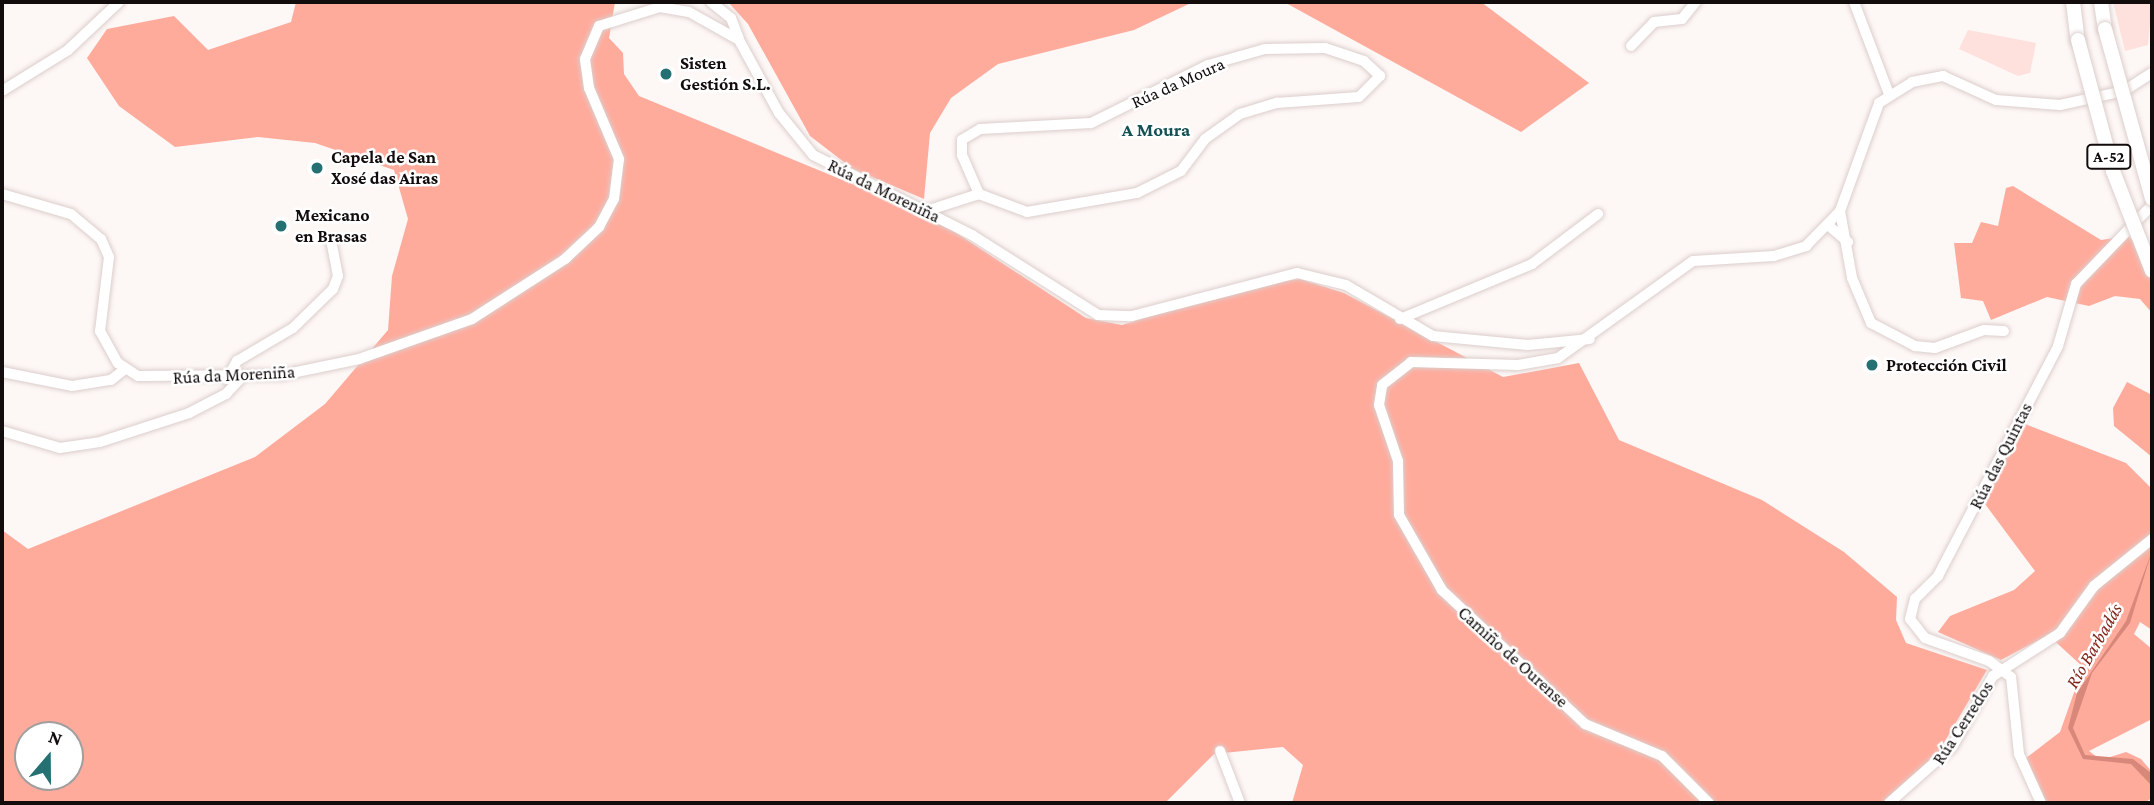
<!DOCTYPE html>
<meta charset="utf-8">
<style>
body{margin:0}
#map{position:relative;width:2154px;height:805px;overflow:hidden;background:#fdf7f6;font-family:"Crimson Pro",serif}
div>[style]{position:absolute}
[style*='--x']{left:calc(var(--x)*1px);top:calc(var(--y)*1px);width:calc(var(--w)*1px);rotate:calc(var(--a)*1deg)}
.green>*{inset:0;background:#fee1dc}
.forest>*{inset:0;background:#ffab9c}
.water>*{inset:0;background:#d8887a}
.roads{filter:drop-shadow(0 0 2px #dccecb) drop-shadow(0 0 2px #dccecb)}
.minor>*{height:10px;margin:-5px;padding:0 5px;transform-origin:5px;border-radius:5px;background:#fff}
.highway>*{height:14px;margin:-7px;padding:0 7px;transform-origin:7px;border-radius:7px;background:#fff}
.bridges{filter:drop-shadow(0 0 2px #dccecb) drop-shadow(0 0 2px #dccecb)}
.highway-bridge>*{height:14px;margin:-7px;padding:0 7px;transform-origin:7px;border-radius:7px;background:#fff}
.dots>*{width:19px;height:19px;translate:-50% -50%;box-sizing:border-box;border:4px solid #fff;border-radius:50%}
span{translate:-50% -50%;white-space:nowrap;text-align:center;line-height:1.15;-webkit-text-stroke:5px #fff;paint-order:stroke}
.shield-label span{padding:2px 5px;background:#fff;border:2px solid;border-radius:5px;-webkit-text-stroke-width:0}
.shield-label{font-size:16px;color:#120d0c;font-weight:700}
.poi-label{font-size:18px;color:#120d0c;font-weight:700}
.left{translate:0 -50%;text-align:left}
.street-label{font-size:18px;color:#120d0c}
.neighbourhood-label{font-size:19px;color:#145154;font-weight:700}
.water-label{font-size:19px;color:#822318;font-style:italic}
.frame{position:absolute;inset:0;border:4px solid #120d0c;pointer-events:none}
.north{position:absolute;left:14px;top:721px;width:70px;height:70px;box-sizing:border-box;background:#fff;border:2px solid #a09e9e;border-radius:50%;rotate:20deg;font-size:19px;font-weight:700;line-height:28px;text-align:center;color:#120d0c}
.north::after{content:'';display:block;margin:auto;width:24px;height:32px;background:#247073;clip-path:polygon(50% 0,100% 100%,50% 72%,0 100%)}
</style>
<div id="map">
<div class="green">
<div style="clip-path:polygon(2113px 2px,2152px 2px,2148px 45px,2125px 51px)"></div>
<div style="clip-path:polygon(1968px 30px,2036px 43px,2030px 73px,2018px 76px,1959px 49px)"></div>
</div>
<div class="forest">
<div style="clip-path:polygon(evenodd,296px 2px,615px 2px,609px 38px,623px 53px,624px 74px,639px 96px,932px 217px,1086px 318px,1122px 325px,1255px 284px,1300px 279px,1344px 293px,1503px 377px,1579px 363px,1619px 440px,1762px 500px,1844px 552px,1897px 597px,1896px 620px,1906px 643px,1987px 670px,1938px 753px,1895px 803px,1292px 803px,1303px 765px,1283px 747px,1214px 754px,1165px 803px,2px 803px,2px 530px,28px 549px,255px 457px,325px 404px,388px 330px,392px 276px,408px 219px,394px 170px,315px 143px,258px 137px,175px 147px,119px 106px,87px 58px,107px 29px,174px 16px,208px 50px,291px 22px,296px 2px,28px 735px,70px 735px,70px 777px,28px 777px,28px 735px)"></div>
<div style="clip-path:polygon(728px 2px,1193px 2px,1134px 30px,998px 64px,951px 98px,930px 133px,924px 199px,853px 169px,810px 136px,748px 24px)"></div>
<div style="clip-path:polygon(1284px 2px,1481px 2px,1589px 83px,1521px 132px)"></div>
<div style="clip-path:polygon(2013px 186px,2101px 240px,2128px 236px,2152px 260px,2152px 313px,2140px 299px,2115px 296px,2089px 306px,2047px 297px,1991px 320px,1983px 301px,1961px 298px,1954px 243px,1972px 243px,1981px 222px,1998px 226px,2006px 188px)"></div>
<div style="clip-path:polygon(2127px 382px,2152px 395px,2152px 457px,2114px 426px,2113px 408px)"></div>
<div style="clip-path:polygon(2025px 424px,2126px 463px,2152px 489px,2152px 630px,2140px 622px,2134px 634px,2152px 649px,2152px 719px,2089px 751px,2101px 760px,2126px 752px,2141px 759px,2152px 772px,2152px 798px,2144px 803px,2048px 803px,2036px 791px,2026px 758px,2060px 732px,2083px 667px,2048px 635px,2001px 660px,1938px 632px,1950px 616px,2014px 590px,2035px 571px,1982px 500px)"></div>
</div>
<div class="water">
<div style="clip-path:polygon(2152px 551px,2130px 623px,2092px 673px,2073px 728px,2085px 755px,2133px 759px,2151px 773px,2152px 786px,2131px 764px,2083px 759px,2068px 728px,2077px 693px,2126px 621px)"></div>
</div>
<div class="roads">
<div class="minor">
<div style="--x:711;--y:2;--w:26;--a:39"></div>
<div style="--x:731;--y:18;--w:22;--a:69"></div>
<div style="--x:1854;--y:2;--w:98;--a:69.2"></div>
<div style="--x:1631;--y:46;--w:33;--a:-46"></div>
<div style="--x:1654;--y:22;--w:28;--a:-6"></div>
<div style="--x:1682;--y:19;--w:22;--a:-51"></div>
<div style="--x:2;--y:91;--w:78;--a:-31.8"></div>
<div style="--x:68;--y:50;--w:70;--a:-43.3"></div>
<div style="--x:2;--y:194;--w:72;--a:16.2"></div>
<div style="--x:71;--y:214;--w:39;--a:40"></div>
<div style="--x:101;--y:239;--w:20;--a:66"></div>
<div style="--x:109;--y:257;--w:75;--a:96.9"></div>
<div style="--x:100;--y:331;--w:37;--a:61"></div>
<div style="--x:118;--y:363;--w:24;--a:33"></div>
<div style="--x:138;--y:376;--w:144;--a:-0.4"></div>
<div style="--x:282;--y:375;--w:79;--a:-11.7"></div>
<div style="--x:359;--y:359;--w:120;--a:-19.5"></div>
<div style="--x:472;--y:319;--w:111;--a:-32.8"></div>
<div style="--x:565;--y:259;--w:47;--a:-43.3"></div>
<div style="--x:599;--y:227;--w:32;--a:-62"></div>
<div style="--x:614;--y:199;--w:40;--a:-82.9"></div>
<div style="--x:619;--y:159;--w:77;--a:-112.9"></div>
<div style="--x:589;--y:88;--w:29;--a:-98"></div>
<div style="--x:585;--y:59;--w:36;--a:-67"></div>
<div style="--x:599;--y:26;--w:64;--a:-17.3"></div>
<div style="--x:660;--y:7;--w:29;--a:10"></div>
<div style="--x:689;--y:12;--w:57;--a:29.2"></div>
<div style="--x:739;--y:40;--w:83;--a:61.3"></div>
<div style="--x:779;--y:113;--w:54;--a:51"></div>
<div style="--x:813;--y:155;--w:178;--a:26.7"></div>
<div style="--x:972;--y:235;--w:149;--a:32.4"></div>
<div style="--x:1098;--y:315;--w:34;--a:2"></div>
<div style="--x:1132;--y:316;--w:171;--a:-14.6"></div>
<div style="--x:1297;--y:273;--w:50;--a:13.8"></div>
<div style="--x:1346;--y:285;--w:101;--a:30.4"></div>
<div style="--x:1433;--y:336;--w:95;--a:5.4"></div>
<div style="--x:1528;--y:345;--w:62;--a:-5.5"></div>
<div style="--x:926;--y:211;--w:56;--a:-17.8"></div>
<div style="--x:979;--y:194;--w:51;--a:20.6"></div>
<div style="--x:1027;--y:212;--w:112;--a:-9.8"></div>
<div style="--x:1137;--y:193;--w:49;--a:-26.6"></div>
<div style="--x:1181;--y:171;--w:40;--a:-53"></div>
<div style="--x:1205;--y:139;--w:43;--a:-35.5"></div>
<div style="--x:1240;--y:114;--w:39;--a:-17"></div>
<div style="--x:1277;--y:103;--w:82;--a:-4.2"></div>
<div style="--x:1359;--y:97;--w:30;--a:-45"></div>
<div style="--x:1380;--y:76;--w:22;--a:-137"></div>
<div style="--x:1364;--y:61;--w:41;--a:-161.6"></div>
<div style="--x:1325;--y:48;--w:60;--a:179"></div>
<div style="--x:1265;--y:49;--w:59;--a:164.3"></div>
<div style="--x:1208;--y:65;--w:131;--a:153.6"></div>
<div style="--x:1091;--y:123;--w:111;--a:176.9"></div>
<div style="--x:980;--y:129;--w:21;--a:149"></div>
<div style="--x:962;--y:140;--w:15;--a:90"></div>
<div style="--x:962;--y:155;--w:43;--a:66.4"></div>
<div style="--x:1840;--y:211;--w:68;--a:79.8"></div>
<div style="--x:1852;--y:278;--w:49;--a:67.1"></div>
<div style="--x:1871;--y:323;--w:50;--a:27.6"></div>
<div style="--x:1915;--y:346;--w:20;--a:6"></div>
<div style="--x:1935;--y:348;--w:52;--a:-20.2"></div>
<div style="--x:1984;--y:330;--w:20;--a:3"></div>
<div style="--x:1829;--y:226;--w:25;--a:40"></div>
<div style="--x:1400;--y:319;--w:143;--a:-22.6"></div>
<div style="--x:1532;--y:264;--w:83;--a:-37.1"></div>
<div style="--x:2;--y:372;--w:71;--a:11.3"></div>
<div style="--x:72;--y:386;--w:39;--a:-9"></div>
<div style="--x:111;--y:380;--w:18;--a:-38"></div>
<div style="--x:227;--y:379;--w:21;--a:-61"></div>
<div style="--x:237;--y:361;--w:65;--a:-30.5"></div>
<div style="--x:293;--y:328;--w:56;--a:-44.3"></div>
<div style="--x:333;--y:289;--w:14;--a:-69"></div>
<div style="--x:338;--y:276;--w:36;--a:-101"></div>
<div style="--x:2;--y:431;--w:60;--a:16.3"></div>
<div style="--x:60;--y:448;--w:40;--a:-8.5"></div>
<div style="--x:100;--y:442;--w:94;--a:-18"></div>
<div style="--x:189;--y:413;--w:42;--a:-27.2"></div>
<div style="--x:226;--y:394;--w:22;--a:-47"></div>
<div style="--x:1220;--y:751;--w:56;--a:69"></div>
<div style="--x:1709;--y:803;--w:66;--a:-135"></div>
<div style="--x:1662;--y:756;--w:83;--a:-157.4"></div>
<div style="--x:1585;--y:724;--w:196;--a:-136.9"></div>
<div style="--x:1442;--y:590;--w:86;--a:-119.8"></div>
<div style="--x:1399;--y:515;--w:54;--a:-91.1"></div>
<div style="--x:1398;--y:461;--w:59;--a:-108.7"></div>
<div style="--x:1379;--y:405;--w:20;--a:-81"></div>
<div style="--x:1382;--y:385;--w:37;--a:-38"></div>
<div style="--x:1411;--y:362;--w:107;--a:1.6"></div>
<div style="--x:1518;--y:365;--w:41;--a:-9.9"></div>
<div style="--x:1558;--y:358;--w:166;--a:-35.7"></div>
<div style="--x:1693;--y:261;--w:81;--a:-3.5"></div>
<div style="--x:1774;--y:256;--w:34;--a:-17"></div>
<div style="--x:1806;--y:246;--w:49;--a:-45.8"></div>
<div style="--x:1840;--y:211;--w:115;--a:-70.1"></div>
<div style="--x:1879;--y:103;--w:39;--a:-32"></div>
<div style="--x:1912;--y:82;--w:32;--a:-11"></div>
<div style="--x:1943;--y:76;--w:58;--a:24.4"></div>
<div style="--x:1996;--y:100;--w:64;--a:4.5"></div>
<div style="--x:2060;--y:105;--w:66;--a:-12.3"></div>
<div style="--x:2124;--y:91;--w:33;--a:-33"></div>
<div style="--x:1889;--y:803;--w:84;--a:-41.6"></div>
<div style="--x:1952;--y:747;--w:82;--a:-60"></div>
<div style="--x:1993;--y:676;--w:80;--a:-32.7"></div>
<div style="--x:2060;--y:633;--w:58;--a:-54.1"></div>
<div style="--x:2094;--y:586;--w:75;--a:-39"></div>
<div style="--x:2041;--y:803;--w:54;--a:-114.2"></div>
<div style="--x:2019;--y:754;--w:77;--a:-95.9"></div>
<div style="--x:2011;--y:677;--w:27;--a:-144"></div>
<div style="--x:1989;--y:661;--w:68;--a:-160.2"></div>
<div style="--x:1925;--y:638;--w:24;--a:-128"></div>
<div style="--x:1910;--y:619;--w:21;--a:-76"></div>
<div style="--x:1915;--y:599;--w:33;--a:-45"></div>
<div style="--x:1938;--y:576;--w:259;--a:-62.4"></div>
<div style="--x:2058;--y:346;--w:65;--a:-73.8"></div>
<div style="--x:2076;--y:284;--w:110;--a:-46.1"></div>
</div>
<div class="highway">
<div style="--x:2073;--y:2;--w:38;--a:83"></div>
<div style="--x:2101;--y:2;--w:27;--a:82"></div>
</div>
</div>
<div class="bridges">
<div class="highway-bridge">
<div style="--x:2105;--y:29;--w:176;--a:74.5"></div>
<div style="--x:2078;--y:40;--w:136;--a:75"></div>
<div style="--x:2113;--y:171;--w:107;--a:68.7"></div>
</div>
</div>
<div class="dots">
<div style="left:666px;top:74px;background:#247073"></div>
<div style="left:317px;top:168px;background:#247073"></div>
<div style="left:281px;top:226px;background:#247073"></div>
<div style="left:1872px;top:365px;background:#247073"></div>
</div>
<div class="shield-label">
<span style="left:2109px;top:157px">A-52</span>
</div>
<div class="poi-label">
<span class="left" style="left:680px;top:74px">Sisten<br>Gestión S.L.</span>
<span class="left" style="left:331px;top:168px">Capela de San<br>Xosé das Airas</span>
<span class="left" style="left:295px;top:226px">Mexicano<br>en Brasas</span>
<span class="left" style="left:1886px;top:365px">Protección Civil</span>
</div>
<div class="street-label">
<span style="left:1178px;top:83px;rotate:-24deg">Rúa da Moura</span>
<span style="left:884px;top:191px;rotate:26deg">Rúa da Moreniña</span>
<span style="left:234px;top:375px;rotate:-3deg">Rúa da Moreniña</span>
<span style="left:2001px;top:456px;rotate:-63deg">Rúa das Quintas</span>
<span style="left:1513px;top:657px;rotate:42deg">Camiño de Ourense</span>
<span style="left:1963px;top:723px;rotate:-57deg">Rúa Cerredos</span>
</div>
<div class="neighbourhood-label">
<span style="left:1156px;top:130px">A Moura</span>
</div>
<div class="water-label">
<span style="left:2094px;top:646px;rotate:-60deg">Río Barbadás</span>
</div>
<div class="frame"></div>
<div class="north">N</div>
</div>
